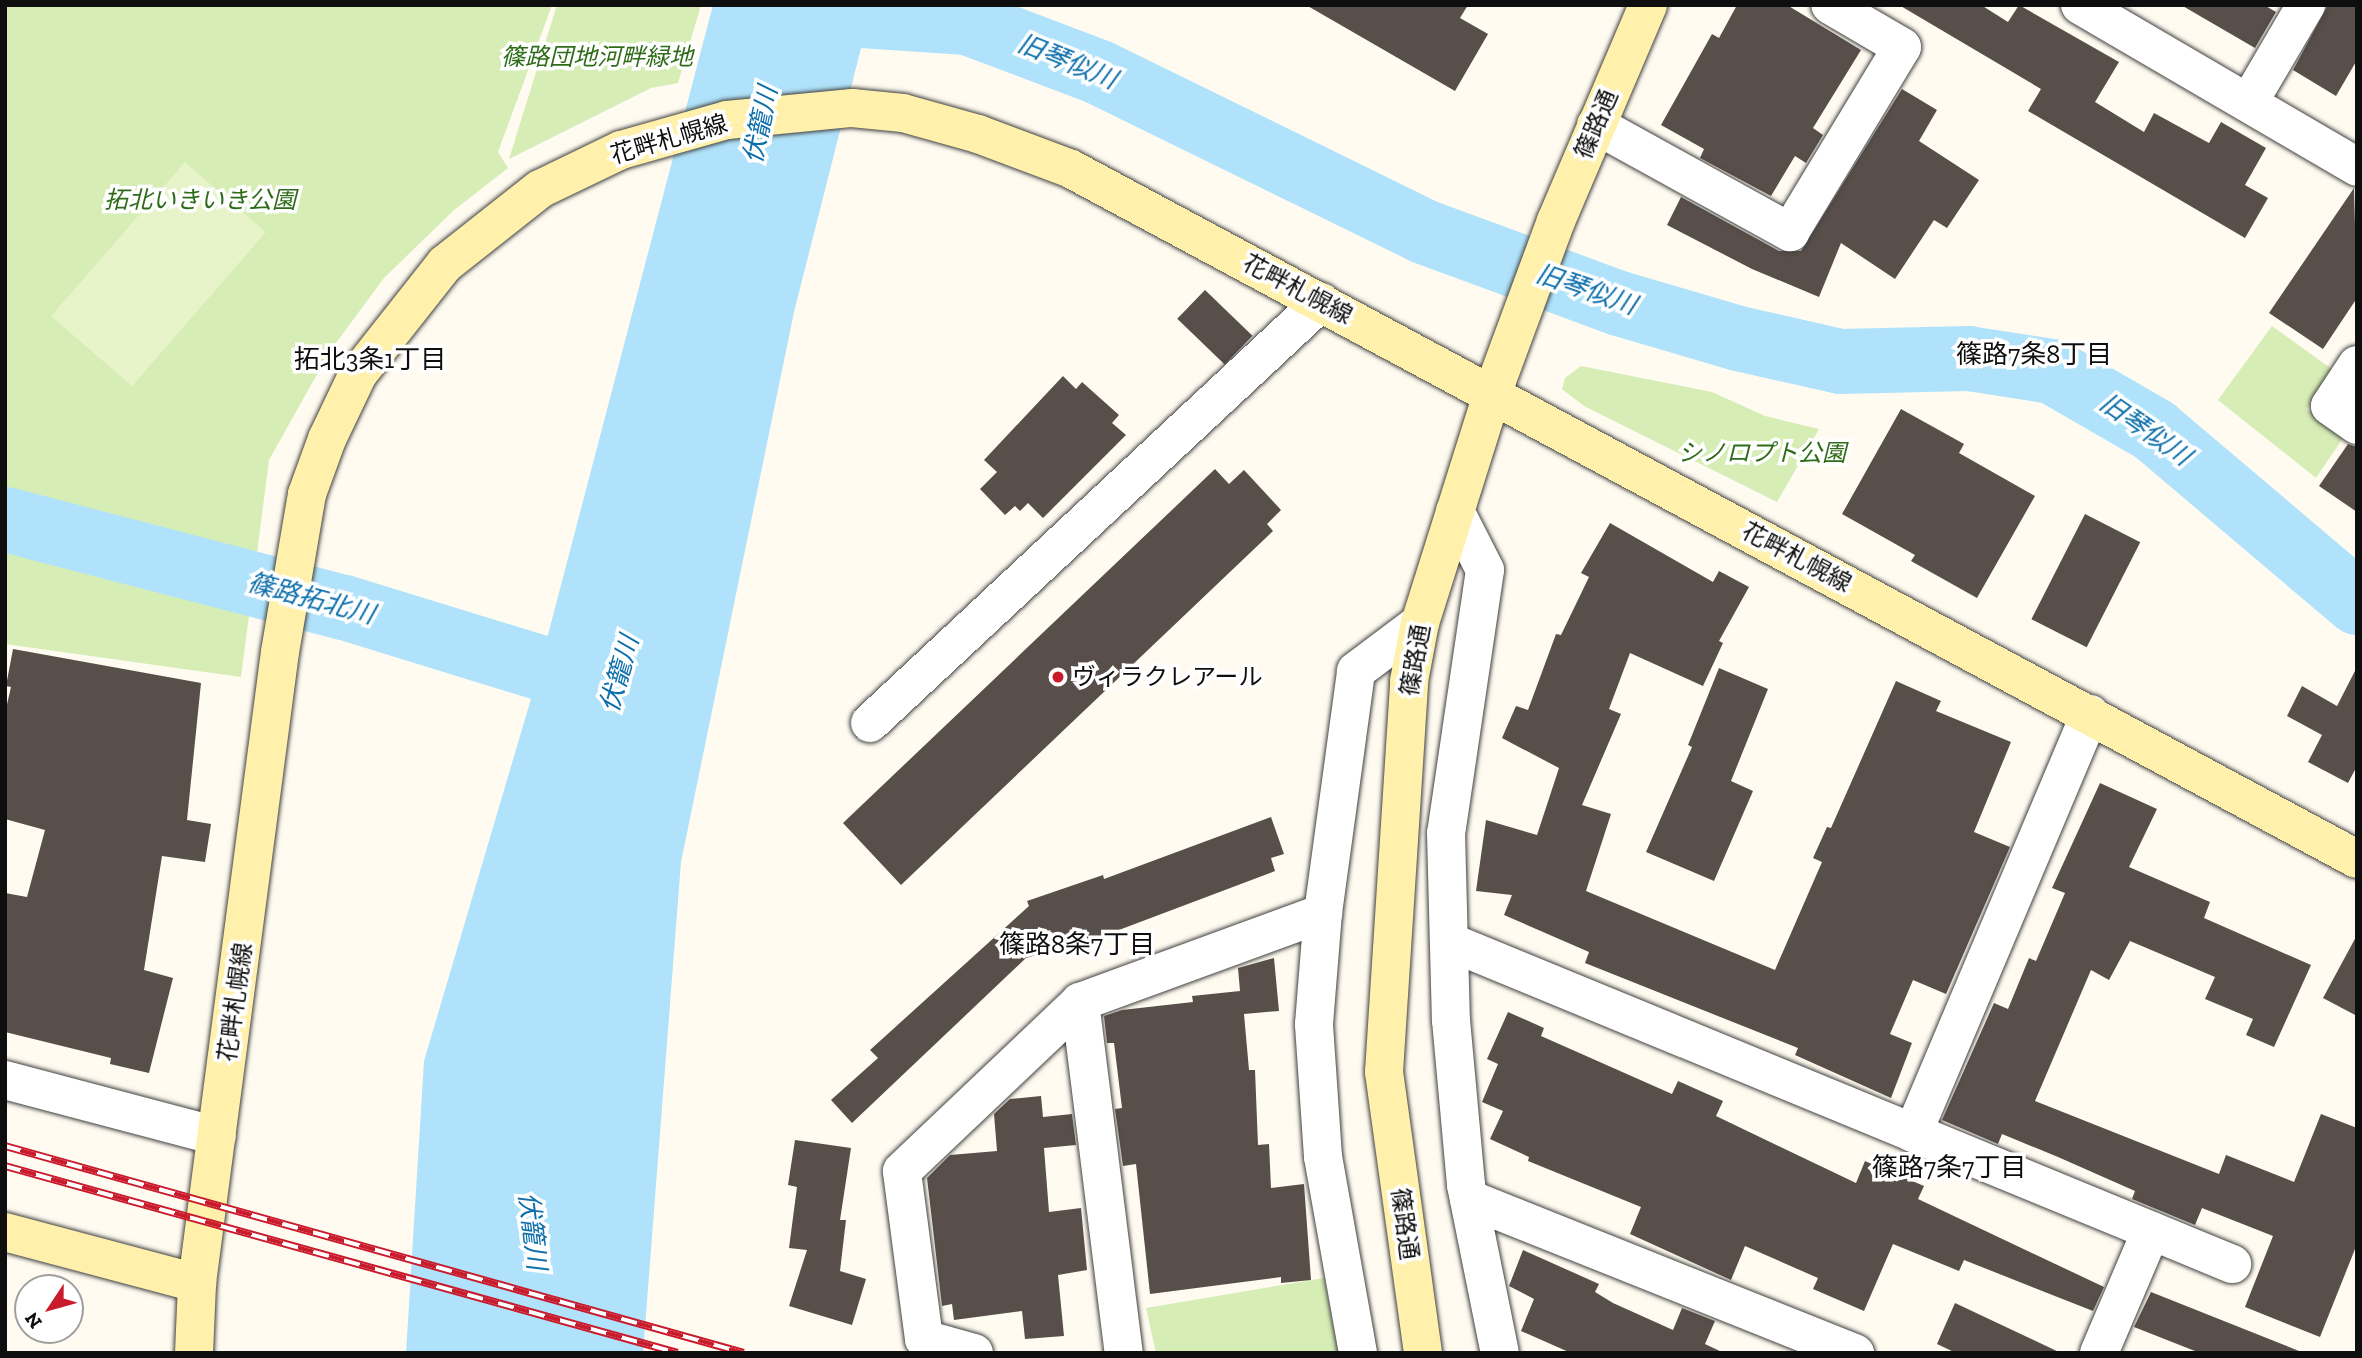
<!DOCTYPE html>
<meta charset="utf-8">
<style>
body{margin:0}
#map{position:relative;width:2362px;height:1358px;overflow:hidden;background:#fffbf0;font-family:"Zilla Slab","Noto Sans JP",serif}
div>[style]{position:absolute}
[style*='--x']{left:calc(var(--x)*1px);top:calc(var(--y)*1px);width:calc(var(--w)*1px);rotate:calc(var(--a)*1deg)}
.green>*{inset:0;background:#d6edb6}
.pitch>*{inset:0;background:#e7f3c8;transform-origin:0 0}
.water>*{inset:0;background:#b0e3fb}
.river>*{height:65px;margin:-32.5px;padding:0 32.5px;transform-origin:32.5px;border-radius:32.5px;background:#b0e3fb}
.building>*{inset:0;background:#584e4a;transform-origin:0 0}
.roads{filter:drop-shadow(0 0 2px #414141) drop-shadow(0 0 2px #414141)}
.street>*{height:38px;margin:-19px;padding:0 19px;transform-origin:19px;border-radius:19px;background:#fff}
.secondary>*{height:38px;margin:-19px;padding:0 19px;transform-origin:19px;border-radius:19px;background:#fff1ab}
.rail>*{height:8px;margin-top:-4px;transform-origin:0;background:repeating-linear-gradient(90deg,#fff 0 16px,#ca1b2d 0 32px);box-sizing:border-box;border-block:2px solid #ca1b2d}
.dots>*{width:19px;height:19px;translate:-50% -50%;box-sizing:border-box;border:4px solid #fff;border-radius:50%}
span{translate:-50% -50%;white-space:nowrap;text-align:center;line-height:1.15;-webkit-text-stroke:7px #fff;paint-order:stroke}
.park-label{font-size:24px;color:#2f6c19;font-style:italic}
.street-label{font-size:24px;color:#0e0e0e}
.poi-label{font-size:24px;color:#0e0e0e}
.left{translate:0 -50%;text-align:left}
.water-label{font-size:26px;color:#0d6fab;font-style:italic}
.neighbourhood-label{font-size:26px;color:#0e0e0e}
.frame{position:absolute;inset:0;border:7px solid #0e0e0e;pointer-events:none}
.north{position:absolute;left:14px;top:1274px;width:70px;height:70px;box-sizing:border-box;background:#fff;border:2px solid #9f9f9f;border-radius:50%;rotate:234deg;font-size:19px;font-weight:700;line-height:28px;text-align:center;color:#0e0e0e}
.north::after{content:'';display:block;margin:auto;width:24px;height:32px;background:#ca1b2d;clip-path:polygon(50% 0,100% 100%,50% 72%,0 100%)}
</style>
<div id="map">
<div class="green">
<div style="clip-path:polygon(5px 5px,552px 5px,498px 152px,508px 168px,453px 211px,384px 278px,330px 351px,269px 460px,241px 677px,5px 644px)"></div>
<div style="clip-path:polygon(557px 5px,701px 5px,678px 83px,651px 88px,509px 159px)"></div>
<div style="clip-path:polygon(2272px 326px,2333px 370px,2307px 409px,2343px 438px,2316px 478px,2218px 400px)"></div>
<div style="clip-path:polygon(1581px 366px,1712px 392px,1765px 416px,1819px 429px,1777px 502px,1584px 406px,1562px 389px,1565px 378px)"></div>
<div style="clip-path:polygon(1324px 1278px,1339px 1353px,1156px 1353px,1146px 1308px)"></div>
</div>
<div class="pitch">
<div style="left:185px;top:162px;width:107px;height:204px;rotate:41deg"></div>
</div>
<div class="water">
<div style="clip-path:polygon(713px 5px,872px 5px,794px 312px,681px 862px,643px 1353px,406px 1353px,424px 1061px,533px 692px)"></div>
</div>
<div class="river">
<div style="--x:782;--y:24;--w:80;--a:-6.5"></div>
<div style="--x:861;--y:15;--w:106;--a:3.8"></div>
<div style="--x:967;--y:22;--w:141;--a:20.7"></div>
<div style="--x:1099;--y:72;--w:361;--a:26.1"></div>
<div style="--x:1423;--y:231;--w:209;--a:20.2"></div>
<div style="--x:1619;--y:303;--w:124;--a:16.4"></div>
<div style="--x:1738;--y:338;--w:105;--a:12.7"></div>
<div style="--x:1840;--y:361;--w:128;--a:-1.3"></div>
<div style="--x:1968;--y:358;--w:85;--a:8.8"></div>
<div style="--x:2052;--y:371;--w:118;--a:30"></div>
<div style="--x:2154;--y:430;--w:266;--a:40.3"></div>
<div style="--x:5;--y:519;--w:350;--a:14.6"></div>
<div style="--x:344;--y:607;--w:282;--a:17.1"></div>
</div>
<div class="building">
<div style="clip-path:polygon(1306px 5px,1468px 5px,1460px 18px,1488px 34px,1455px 91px)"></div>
<div style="clip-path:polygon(1737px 5px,1787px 5px,1861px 50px,1813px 128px,1823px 135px,1806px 163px,1795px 156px,1771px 196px,1700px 158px,1704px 149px,1661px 125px,1712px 34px,1719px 38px)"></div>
<div style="clip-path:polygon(1899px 5px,1981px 5px,2008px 22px,2019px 5px,2119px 62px,2095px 102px,2144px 132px,2154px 113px,2209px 143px,2221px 122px,2266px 148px,2245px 185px,2268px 198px,2245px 238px,2028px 111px,2041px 89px)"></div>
<div style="clip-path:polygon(2181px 5px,2264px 5px,2276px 12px,2255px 48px)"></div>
<div style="clip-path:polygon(2328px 5px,2357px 5px,2357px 60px,2336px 96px,2293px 70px)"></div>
<div style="clip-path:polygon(1902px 89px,1937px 110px,1919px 141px,1979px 180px,1947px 228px,1934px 220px,1895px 279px,1841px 243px,1819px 297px,1752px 269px,1667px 225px,1681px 197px,1779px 251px,1801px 251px)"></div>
<div style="clip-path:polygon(2354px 188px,2357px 298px,2323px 349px,2269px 313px)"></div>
<div style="left:1205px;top:290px;width:66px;height:40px;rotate:44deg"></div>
<div style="clip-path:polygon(1063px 376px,1076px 389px,1082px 382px,1119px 415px,1112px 423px,1126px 435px,1043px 518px,1028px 503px,1020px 511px,1015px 506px,1005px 515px,980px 489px,997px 472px,984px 460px)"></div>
<div style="clip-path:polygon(1901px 409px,1964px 444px,1959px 453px,2035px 496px,1977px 598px,1911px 561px,1915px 555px,1842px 514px)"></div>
<div style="clip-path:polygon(2348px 444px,2357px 447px,2357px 512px,2319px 486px)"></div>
<div style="clip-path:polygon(1215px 469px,1229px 484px,1244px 470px,1281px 510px,1267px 524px,1273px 531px,901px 885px,843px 823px)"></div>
<div style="left:2085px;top:514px;width:62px;height:118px;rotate:27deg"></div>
<div style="clip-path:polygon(1610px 523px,1713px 582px,1719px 571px,1749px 587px,1719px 641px,1723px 643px,1703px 686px,1630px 653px,1609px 709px,1621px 714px,1582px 805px,1611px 814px,1586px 891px,1775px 970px,1822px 862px,1813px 858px,1827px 827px,1831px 828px,1896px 681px,1941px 701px,1936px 711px,2011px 742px,1974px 832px,2010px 847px,1946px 994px,1913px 980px,1890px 1034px,1912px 1043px,1891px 1098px,1795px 1055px,1798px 1048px,1585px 963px,1589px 952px,1504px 915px,1512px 895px,1476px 891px,1486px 820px,1537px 835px,1559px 768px,1502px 738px,1516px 706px,1528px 710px,1556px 634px,1561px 635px,1589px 577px,1581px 573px)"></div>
<div style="clip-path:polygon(13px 649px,201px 683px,187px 820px,211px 824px,205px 862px,162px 856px,144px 970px,173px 978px,149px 1073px,110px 1064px,111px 1058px,5px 1032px,5px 893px,27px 897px,45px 830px,5px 819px,5px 713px,11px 687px,6px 686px)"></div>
<div style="clip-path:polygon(2357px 667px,2357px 766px,2348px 783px,2308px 762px,2322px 735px,2287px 716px,2302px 686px,2337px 706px)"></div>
<div style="clip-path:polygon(1719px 668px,1768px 689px,1731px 781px,1753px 791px,1714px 881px,1646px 852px,1692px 747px,1688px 745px)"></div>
<div style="clip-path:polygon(2100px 783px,2157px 809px,2129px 867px,2210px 902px,2204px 918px,2311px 965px,2274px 1047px,2246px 1035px,2253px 1019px,2205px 999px,2215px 977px,2130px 941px,2109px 980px,2091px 970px,2035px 1101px,2219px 1174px,2226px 1155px,2294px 1182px,2321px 1114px,2357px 1128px,2357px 1244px,2320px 1337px,2245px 1307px,2273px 1236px,2202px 1208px,2195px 1225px,2132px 1199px,2135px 1191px,2058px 1157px,2002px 1134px,1998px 1144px,1942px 1120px,1994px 1003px,2008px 1009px,2029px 958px,2036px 961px,2065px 893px,2052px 888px)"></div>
<div style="clip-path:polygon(1271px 817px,1284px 854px,1271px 858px,1275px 871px,1103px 936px,1026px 958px,852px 1123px,831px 1100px,878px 1058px,870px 1050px,1029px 906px,1027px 901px,1103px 875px,1104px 879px)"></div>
<div style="clip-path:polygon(2357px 935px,2357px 1016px,2323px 998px)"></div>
<div style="clip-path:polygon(1274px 958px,1279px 1011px,1244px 1014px,1249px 1070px,1255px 1070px,1258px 1145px,1269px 1144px,1271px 1188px,1304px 1184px,1311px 1280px,1281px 1283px,1281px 1277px,1150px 1294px,1136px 1164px,1123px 1166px,1115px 1109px,1122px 1108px,1114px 1043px,1107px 1043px,1104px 1016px,1122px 1010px,1193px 1002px,1192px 996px,1240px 991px,1238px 968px)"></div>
<div style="clip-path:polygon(1508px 1012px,1544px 1028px,1541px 1036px,1672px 1094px,1678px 1081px,1723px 1101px,1716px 1116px,1856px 1183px,1865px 1161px,1924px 1186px,1918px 1199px,2104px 1287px,2093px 1311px,1964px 1260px,1959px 1271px,1893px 1244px,1864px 1311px,1813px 1289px,1818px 1278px,1745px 1246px,1731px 1280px,1630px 1234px,1641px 1207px,1528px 1161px,1529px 1157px,1490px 1139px,1503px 1111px,1482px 1102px,1498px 1064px,1487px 1059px)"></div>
<div style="clip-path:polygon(1041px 1096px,1043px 1117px,1072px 1114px,1076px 1145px,1044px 1148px,1049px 1212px,1081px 1208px,1087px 1270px,1058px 1275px,1064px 1336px,1025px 1339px,1022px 1311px,954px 1320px,952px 1304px,942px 1306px,927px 1178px,950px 1155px,997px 1151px,994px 1114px,1010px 1099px)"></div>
<div style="clip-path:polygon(795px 1140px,851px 1148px,840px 1220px,846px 1220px,840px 1271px,866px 1279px,852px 1325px,789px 1306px,807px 1250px,789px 1248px,797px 1187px,788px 1185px)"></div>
<div style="clip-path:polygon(1523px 1250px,1599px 1284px,1595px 1292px,1613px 1303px,1673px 1330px,1682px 1308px,1715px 1321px,1705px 1344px,1724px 1353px,1571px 1353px,1521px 1331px,1534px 1299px,1509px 1286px)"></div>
<div style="clip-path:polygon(2151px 1292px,2299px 1351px,2298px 1353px,2200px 1353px,2134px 1327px)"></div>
<div style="clip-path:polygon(1955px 1303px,2061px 1353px,1956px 1353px,1937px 1344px)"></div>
</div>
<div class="roads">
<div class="street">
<div style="--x:2080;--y:5;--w:321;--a:30.3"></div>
<div style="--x:2249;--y:102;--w:113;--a:-59.6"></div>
<div style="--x:1596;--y:125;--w:222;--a:28.9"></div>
<div style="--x:1790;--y:232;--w:216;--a:-58.8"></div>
<div style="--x:1902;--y:47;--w:83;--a:-149.7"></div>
<div style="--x:2357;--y:365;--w:49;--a:123.4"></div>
<div style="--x:2330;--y:406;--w:33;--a:35"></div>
<div style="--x:1455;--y:511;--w:66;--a:63"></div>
<div style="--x:1485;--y:570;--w:266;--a:98.4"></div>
<div style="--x:1446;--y:833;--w:187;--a:88.5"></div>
<div style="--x:1451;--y:1020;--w:166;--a:84.8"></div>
<div style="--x:1466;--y:1185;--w:171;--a:78.6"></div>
<div style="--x:870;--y:723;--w:617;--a:-43.03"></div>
<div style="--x:1450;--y:942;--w:846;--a:22.38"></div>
<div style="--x:1080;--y:1002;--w:354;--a:82.9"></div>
<div style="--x:5;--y:1080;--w:219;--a:14.8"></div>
<div style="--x:1913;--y:1133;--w:455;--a:-67.1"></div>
<div style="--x:1469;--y:1199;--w:416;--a:21.8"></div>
<div style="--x:974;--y:1353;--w:52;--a:-164.4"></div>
<div style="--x:924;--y:1339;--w:169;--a:-97.5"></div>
<div style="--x:902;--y:1171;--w:245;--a:-43.5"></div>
<div style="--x:1080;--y:1002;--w:259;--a:-20.1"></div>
<div style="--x:1358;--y:1353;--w:199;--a:-100.1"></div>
<div style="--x:1323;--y:1157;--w:133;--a:-93.9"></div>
<div style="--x:1314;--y:1024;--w:111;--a:-85.4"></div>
<div style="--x:1323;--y:913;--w:244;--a:-82.2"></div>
<div style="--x:1356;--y:671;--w:80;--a:-36.9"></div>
<div style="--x:2099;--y:1353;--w:133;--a:-66.9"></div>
</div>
<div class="secondary">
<div style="--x:5;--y:1232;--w:199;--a:14.9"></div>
<div style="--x:194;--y:1353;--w:70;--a:-87.5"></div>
<div style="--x:197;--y:1283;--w:636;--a:-82.51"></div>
<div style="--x:280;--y:652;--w:160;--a:-80.3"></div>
<div style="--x:307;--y:494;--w:59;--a:-70"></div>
<div style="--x:327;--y:439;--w:72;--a:-64.5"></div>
<div style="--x:358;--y:374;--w:140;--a:-51.7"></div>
<div style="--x:445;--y:264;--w:121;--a:-38.3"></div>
<div style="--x:540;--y:189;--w:90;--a:-25.7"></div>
<div style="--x:621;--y:150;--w:110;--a:-15.8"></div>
<div style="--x:727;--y:120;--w:126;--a:-5.5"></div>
<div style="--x:852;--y:108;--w:51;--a:5.6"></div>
<div style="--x:903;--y:113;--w:78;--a:15.6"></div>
<div style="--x:978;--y:134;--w:99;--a:20.6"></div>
<div style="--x:1071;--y:169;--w:1459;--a:28.22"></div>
<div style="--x:1423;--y:1353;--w:284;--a:-97.9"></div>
<div style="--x:1384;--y:1072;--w:392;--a:-86.3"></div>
<div style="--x:1409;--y:681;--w:59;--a:-79.3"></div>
<div style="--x:1420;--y:623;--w:240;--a:-72.5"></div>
<div style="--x:1492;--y:394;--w:184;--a:-69.7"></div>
<div style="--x:1556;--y:221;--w:235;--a:-66.9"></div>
</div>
</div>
<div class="rail">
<div style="--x:5;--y:1146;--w:767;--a:15.65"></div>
<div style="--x:5;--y:1166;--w:698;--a:15.53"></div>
</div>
<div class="dots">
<div style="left:1058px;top:677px;background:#ca1b2d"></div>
</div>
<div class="park-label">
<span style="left:597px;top:57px">篠路団地河畔緑地</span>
<span style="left:200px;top:200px">拓北いきいき公園</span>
<span style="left:1762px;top:453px">シノロプト公園</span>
</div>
<div class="street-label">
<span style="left:1596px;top:124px;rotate:-67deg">篠路通</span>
<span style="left:669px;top:139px;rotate:-16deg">花畔札幌線</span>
<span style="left:1298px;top:289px;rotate:28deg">花畔札幌線</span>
<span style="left:1797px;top:557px;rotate:28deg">花畔札幌線</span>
<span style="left:1415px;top:660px;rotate:-80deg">篠路通</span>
<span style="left:235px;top:1002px;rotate:-82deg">花畔札幌線</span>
<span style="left:1405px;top:1224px;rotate:82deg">篠路通</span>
</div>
<div class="poi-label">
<span class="left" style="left:1072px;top:677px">ヴィラクレアール</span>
</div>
<div class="water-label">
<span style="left:1067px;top:62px;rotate:22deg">旧琴似川</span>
<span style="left:761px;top:125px;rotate:-78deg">伏籠川</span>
<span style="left:1586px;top:290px;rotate:19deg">旧琴似川</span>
<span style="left:2145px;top:430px;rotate:35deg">旧琴似川</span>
<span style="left:311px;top:599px;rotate:15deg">篠路拓北川</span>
<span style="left:620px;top:674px;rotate:-74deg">伏籠川</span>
<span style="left:532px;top:1231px;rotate:83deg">伏籠川</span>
</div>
<div class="neighbourhood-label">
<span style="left:2034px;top:355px">篠路7条8丁目</span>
<span style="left:370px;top:360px">拓北3条1丁目</span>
<span style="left:1077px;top:945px">篠路8条7丁目</span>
<span style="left:1949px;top:1168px">篠路7条7丁目</span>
</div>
<div class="frame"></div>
<div class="north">N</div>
</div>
